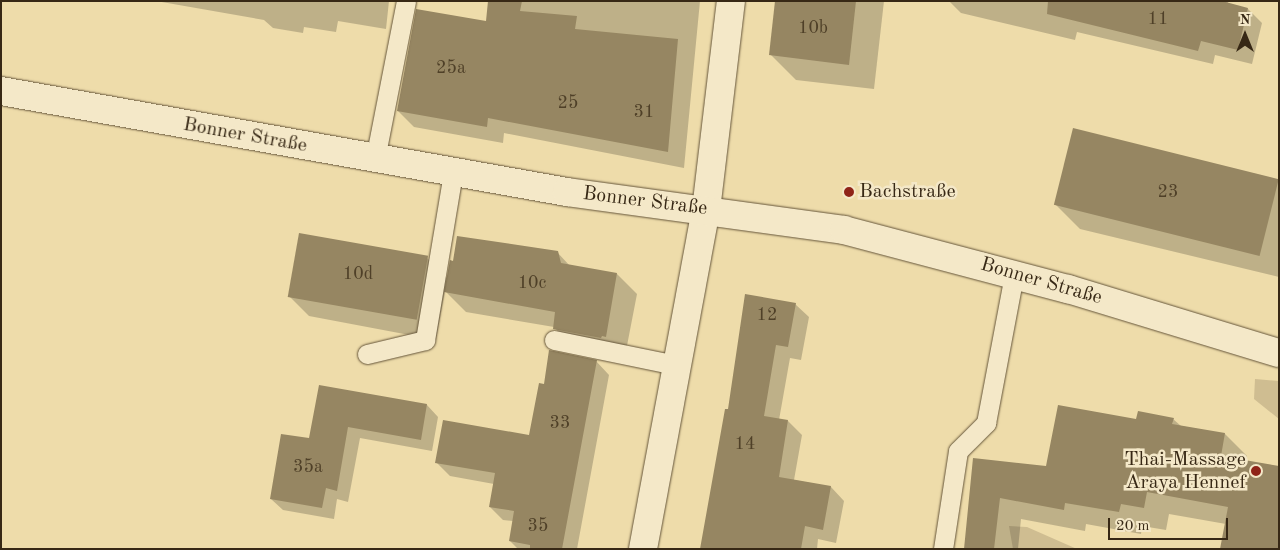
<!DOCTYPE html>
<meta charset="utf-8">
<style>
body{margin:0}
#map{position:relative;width:1280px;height:550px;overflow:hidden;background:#eedcaa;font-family:"Old Standard TT",serif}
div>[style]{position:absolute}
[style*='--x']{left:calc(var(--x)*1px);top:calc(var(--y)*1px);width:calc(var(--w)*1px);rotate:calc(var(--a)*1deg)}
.green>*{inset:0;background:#cfbd91}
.shadow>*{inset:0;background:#0003}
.building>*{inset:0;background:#968662;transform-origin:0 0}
.roads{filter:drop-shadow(0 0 1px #65553a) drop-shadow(0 0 1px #65553a)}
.lane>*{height:19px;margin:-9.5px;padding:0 9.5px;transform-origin:9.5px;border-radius:9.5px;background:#f4e8c8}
.street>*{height:28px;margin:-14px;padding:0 14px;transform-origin:14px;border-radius:14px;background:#f4e8c8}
.secondary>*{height:28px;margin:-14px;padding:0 14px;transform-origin:14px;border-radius:14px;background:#f4e8c8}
.dots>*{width:14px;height:14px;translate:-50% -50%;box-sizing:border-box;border:2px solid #f4e8c8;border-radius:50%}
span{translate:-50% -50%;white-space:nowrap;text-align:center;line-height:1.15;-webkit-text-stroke:5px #f4e8c8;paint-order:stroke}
.number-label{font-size:18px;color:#4f4028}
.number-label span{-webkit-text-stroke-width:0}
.street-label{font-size:20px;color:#372815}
.poi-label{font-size:20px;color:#372815}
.left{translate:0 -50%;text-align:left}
.right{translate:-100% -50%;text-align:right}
.frame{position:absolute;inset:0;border:2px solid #372815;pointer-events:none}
.north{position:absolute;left:1220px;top:10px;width:50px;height:50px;-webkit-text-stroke:4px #f4e8c8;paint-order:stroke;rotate:0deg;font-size:14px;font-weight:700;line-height:20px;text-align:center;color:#372815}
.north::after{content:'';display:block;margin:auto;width:18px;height:22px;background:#372815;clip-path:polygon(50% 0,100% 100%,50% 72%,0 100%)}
.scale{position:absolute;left:1108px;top:518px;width:120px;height:22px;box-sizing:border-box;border:2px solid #372815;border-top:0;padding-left:6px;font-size:15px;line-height:18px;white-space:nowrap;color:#372815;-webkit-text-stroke:4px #f4e8c8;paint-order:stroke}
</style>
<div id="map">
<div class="green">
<div style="clip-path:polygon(1255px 379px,1279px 381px,1279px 419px,1254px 399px)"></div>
<div style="clip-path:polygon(1009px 526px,1027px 527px,1077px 549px,1013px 549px)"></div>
</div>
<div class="shadow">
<div style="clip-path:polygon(156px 1px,389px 1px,386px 29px,338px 21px,336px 32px,304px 27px,303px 33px,273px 28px,264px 20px)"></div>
<div style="clip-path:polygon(490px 1px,700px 1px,684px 168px,504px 133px,503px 143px,414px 127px,398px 111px,487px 22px)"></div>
<div style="clip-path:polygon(776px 1px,884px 1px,874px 89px,796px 80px,771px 55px)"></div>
<div style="clip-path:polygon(949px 1px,1228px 1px,1228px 4px,1248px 9px,1262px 23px,1252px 64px,1215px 55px,1213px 64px,1077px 32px,1075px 40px,961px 13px)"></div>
<div style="clip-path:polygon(1279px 180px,1279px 277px,1080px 229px,1056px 205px)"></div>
<div style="clip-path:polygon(557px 252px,570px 266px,617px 274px,637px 294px,625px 356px,574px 349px,554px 327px,466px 312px,445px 291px,436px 340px,309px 316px,289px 296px,427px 258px,448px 279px)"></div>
<div style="clip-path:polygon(795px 304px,809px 317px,801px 360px,790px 358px,779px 420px,788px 421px,802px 435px,794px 480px,831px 487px,844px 501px,836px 543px,818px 539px,817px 549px,701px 549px,729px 411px)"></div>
<div style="clip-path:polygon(596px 361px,609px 375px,577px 549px,518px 549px,510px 541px,513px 521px,503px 520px,490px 507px,494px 484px,450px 476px,437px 463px,530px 436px,545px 385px)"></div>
<div style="clip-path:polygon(320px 386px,427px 405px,438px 417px,432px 451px,360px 438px,348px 502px,337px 499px,334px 519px,283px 510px,271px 499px,310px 440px)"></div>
<div style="clip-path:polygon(1173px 419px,1181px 426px,1225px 434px,1247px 456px,1226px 524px,1169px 514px,1166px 530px,1142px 526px,1141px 534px,1086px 524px,1085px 531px,1021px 519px,1018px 549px,965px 549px,974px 459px,1047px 467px,1137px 421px)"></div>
</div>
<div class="building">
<div style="clip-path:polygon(488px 1px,522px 1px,520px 11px,577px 16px,575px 29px,678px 39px,668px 152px,488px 118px,487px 127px,397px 111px,416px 9px,486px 21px)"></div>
<div style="clip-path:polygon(775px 1px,856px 1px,849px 65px,769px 55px)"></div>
<div style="clip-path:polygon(1048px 1px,1222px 1px,1248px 8px,1238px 50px,1201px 41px,1198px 51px,1047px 14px)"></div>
<div style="left:1073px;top:128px;width:212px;height:79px;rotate:14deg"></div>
<div style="left:299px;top:233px;width:131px;height:65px;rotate:10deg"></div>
<div style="clip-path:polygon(457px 236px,558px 251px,561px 263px,617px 273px,606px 337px,602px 336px,601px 338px,553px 329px,555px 312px,444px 292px,450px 260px,453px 261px)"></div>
<div style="clip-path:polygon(745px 294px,796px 303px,788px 347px,776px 345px,764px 416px,788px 420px,779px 477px,831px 486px,823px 530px,805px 526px,801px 549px,700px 549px,725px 409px,728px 409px)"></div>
<div style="clip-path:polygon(549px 350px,597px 360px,562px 549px,530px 549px,530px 545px,509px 541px,514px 511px,489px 507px,495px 473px,435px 463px,443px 420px,529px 435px,539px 383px,544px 384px)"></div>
<div style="clip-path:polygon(319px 385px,427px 404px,421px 440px,348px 427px,337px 491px,326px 488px,322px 508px,270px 499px,281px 434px,309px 438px)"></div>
<div style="clip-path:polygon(1058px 405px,1136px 419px,1138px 411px,1174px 418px,1172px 424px,1225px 433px,1221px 456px,1279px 466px,1279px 549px,1220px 549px,1228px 507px,1147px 492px,1144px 508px,1121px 504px,1119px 512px,1065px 503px,1064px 510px,1000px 498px,994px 549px,964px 549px,973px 458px,1046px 466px)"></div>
</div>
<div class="roads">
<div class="lane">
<div style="--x:375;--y:159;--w:161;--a:-78.9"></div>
<div style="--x:554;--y:340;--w:125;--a:11.6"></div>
<div style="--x:367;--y:354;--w:60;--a:-13.6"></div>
<div style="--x:425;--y:340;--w:169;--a:-80.5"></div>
<div style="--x:943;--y:549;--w:99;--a:-81.3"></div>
<div style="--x:958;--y:451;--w:40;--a:-45"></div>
<div style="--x:986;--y:423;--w:151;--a:-79.3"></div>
</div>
<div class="street">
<div style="--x:643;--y:549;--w:345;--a:-79.5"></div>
<div style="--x:706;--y:210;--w:210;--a:-83.2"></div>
</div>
<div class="secondary">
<div style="--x:1;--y:91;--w:575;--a:10.12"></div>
<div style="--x:567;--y:192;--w:280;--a:7.8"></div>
<div style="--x:844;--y:230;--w:232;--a:14.8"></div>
<div style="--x:1068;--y:289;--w:220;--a:16.9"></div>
</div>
</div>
<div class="dots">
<div style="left:849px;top:192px;background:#8f2418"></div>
<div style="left:1256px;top:471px;background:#8f2418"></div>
</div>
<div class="number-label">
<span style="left:1158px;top:19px">11</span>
<span style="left:813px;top:28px">10b</span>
<span style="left:451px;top:68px">25a</span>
<span style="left:568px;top:103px">25</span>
<span style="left:644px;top:112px">31</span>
<span style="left:1168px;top:192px">23</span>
<span style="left:358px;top:274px">10d</span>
<span style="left:532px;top:283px">10c</span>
<span style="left:767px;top:315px">12</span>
<span style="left:560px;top:423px">33</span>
<span style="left:745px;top:444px">14</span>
<span style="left:308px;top:467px">35a</span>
<span style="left:538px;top:526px">35</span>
</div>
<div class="street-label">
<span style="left:245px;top:136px;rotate:10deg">Bonner Straße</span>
<span style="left:645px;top:202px;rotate:7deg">Bonner Straße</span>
<span style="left:1041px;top:282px;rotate:16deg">Bonner Straße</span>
</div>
<div class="poi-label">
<span class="left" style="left:859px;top:192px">Bachstraße</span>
<span class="right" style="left:1246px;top:472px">Thai-Massage<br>Araya Hennef</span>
</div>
<div class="frame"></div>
<div class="north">N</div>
<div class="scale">20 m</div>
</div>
